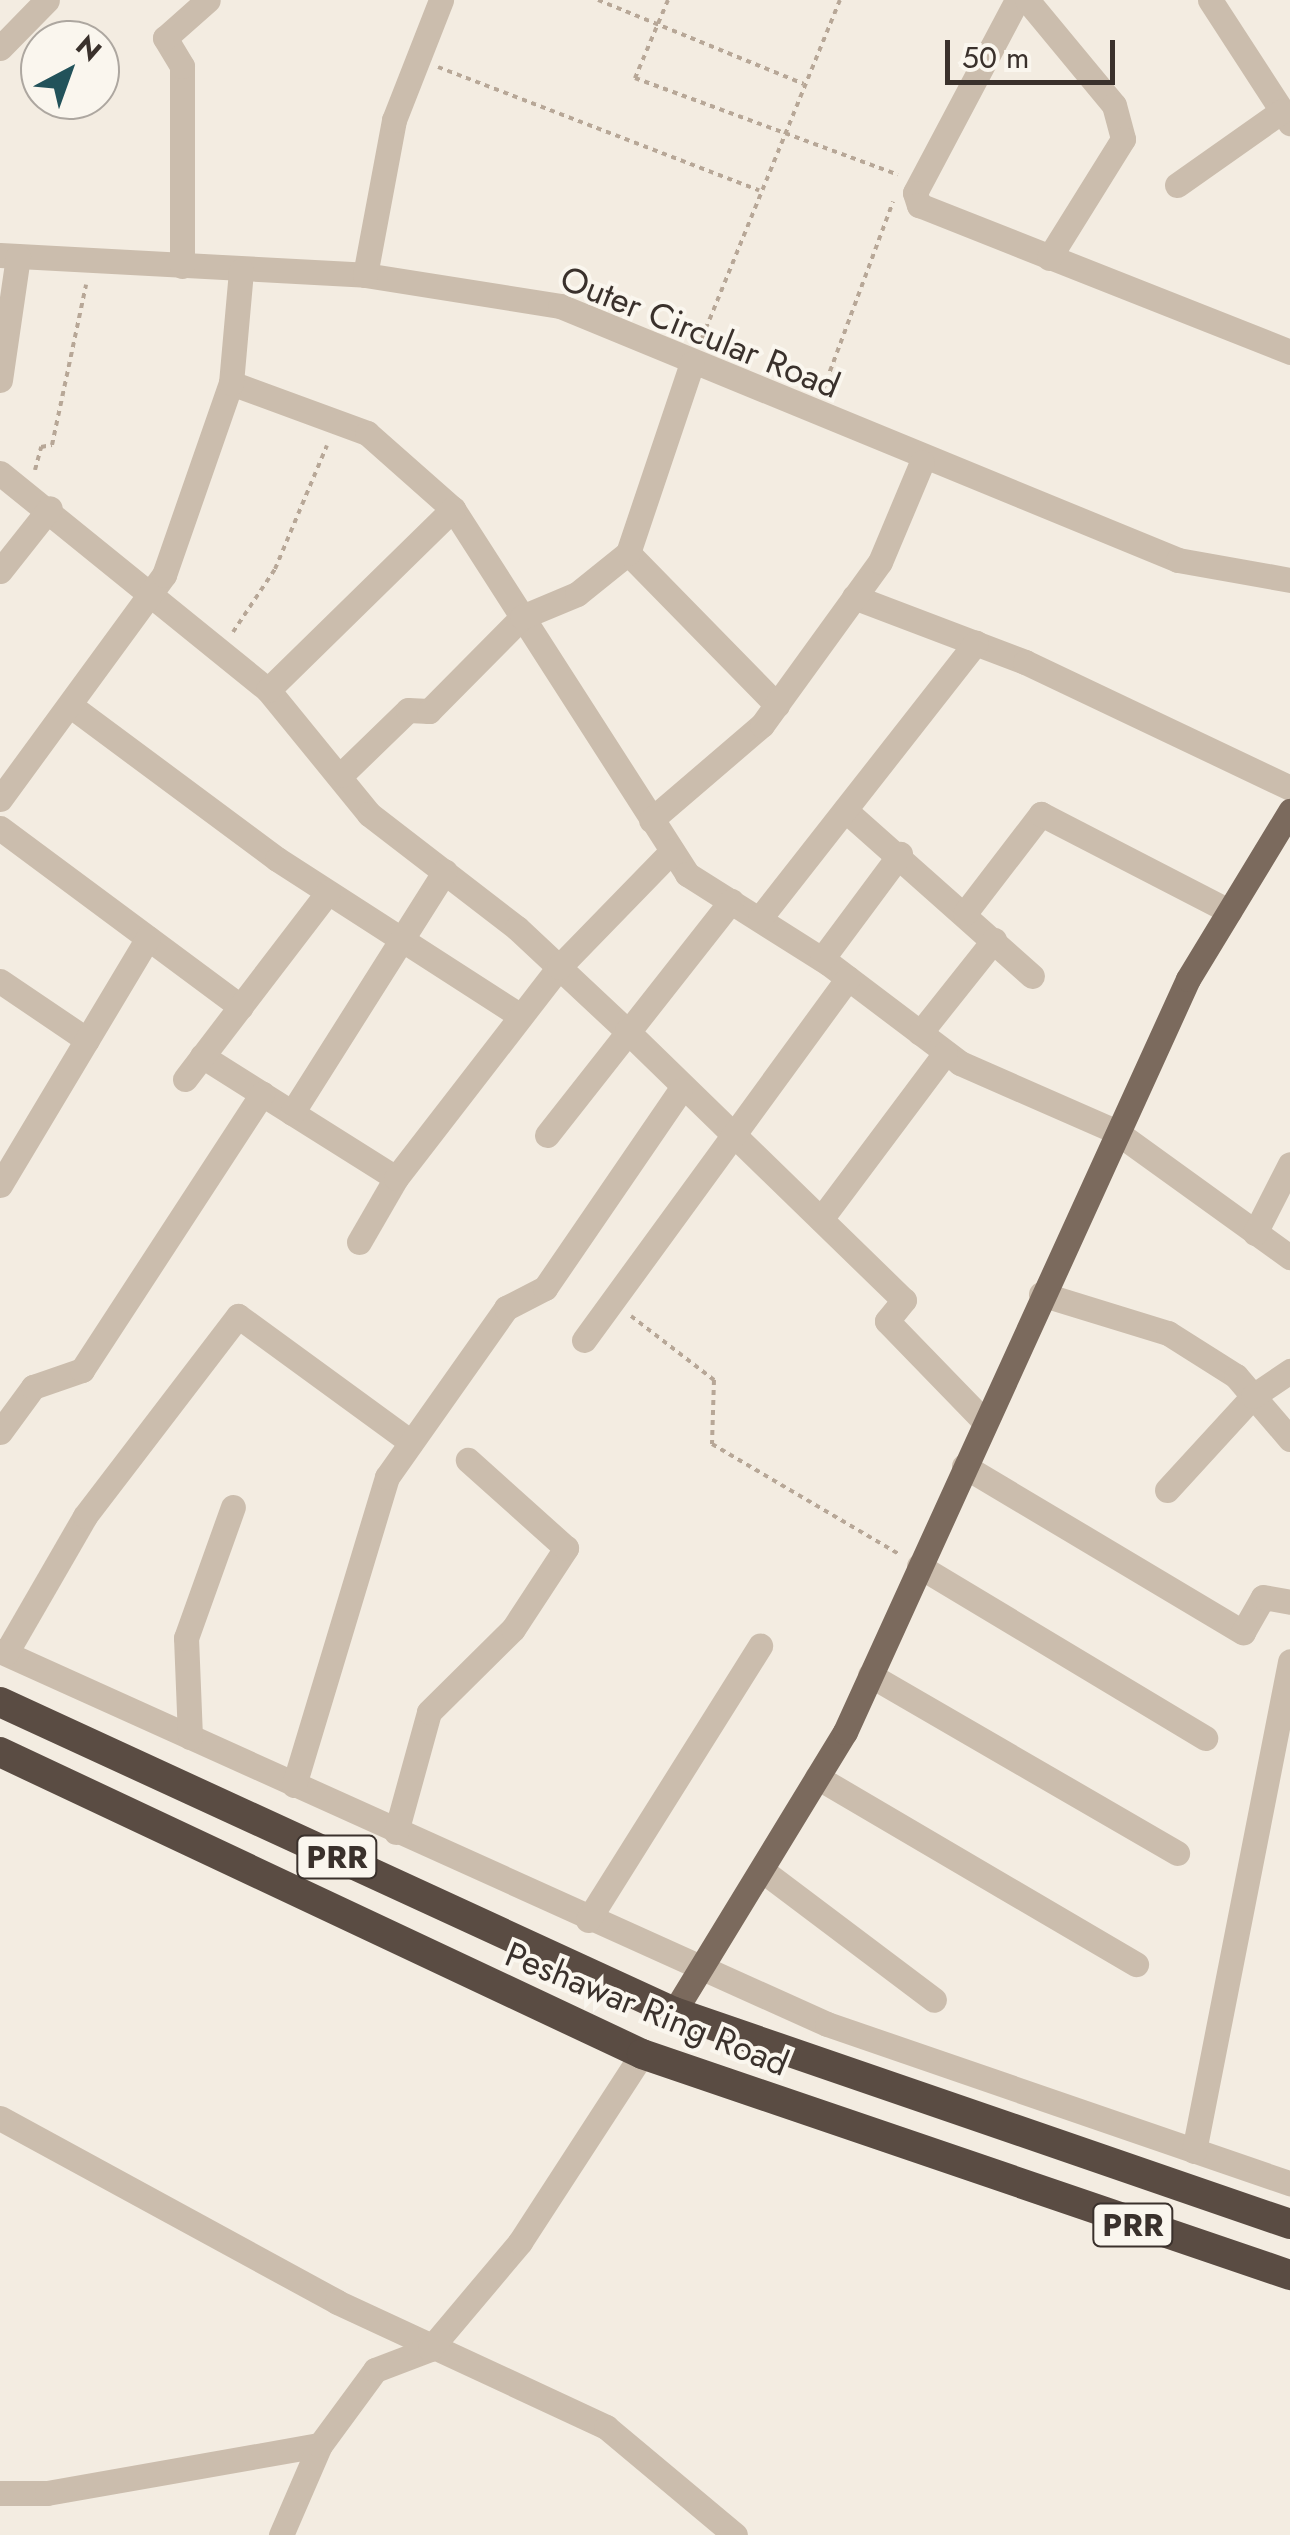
<!DOCTYPE html>
<style>
body{margin:0}
#map{position:relative;width:1290px;height:2535px;overflow:hidden;background:#f3ece1;font-family:Jost,sans-serif}
div>[style]{position:absolute}
[style*='--x']{left:calc(var(--x)*1px);top:calc(var(--y)*1px);width:calc(var(--w)*1px);rotate:calc(var(--a)*1deg)}
.path>*{height:4px;margin-top:-2px;transform-origin:0;background:repeating-linear-gradient(90deg,#b7a797 0 5px,transparent 0 10px)}
.minor>*{height:25px;margin:-12.5px;padding:0 12.5px;transform-origin:12.5px;border-radius:12.5px;background:#cbbdad}
.major>*{height:25px;margin:-12.5px;padding:0 12.5px;transform-origin:12.5px;border-radius:12.5px;background:#7b6a5d}
.highway>*{height:30px;margin:-15px;padding:0 15px;transform-origin:15px;border-radius:15px;background:#5a4c43}
span{translate:-50% -50%;white-space:nowrap;text-align:center;line-height:1.15;-webkit-text-stroke:8px #faf6ee;paint-order:stroke}
.shield-label span{padding:2px 8px;background:#faf6ee;border:2px solid;border-radius:8px;-webkit-text-stroke-width:0}
.shield-label{font-size:32px;color:#3a312c;font-weight:700}
.street-label{font-size:35px;color:#3a312c}
.north{position:absolute;left:20px;top:20px;width:100px;height:100px;box-sizing:border-box;background:#faf6ee;border:2px solid #ada7a0;border-radius:50%;rotate:41deg;font-size:28px;font-weight:700;line-height:40px;text-align:center;color:#3a312c}
.north::after{content:'';display:block;margin:auto;width:35px;height:45px;background:#22525a;clip-path:polygon(50% 0,100% 100%,50% 72%,0 100%)}
.scale{position:absolute;left:945px;top:40px;width:170px;height:45px;box-sizing:border-box;border:5px solid #3a312c;border-top:0;padding-left:12px;font-size:30px;line-height:35px;white-space:nowrap;color:#3a312c;-webkit-text-stroke:8px #faf6ee;paint-order:stroke}
</style>
<div id="map">
<div class="path">
<div style="--x:598;--y:0;--w:222;--a:22.2"></div>
<div style="--x:668;--y:0;--w:85;--a:112.9"></div>
<div style="--x:635;--y:78;--w:280;--a:20.2"></div>
<div style="--x:438;--y:67;--w:344;--a:21"></div>
<div style="--x:702;--y:338;--w:365;--a:-67.8"></div>
<div style="--x:823;--y:390;--w:201;--a:-69.6"></div>
<div style="--x:35;--y:470;--w:24;--a:-75"></div>
<div style="--x:41;--y:447;--w:11;--a:-10"></div>
<div style="--x:52;--y:445;--w:164;--a:-78"></div>
<div style="--x:233;--y:632;--w:76;--a:-56.3"></div>
<div style="--x:275;--y:569;--w:134;--a:-67.2"></div>
<div style="--x:631;--y:1316;--w:105;--a:37.6"></div>
<div style="--x:714;--y:1380;--w:64;--a:91.8"></div>
<div style="--x:712;--y:1444;--w:217;--a:30.5"></div>
</div>
<div class="minor">
<div style="--x:1017;--y:0;--w:218;--a:117.9"></div>
<div style="--x:915;--y:193;--w:13;--a:72"></div>
<div style="--x:919;--y:205;--w:399;--a:21.6"></div>
<div style="--x:1027;--y:0;--w:136;--a:50.4"></div>
<div style="--x:1114;--y:105;--w:35;--a:75"></div>
<div style="--x:1123;--y:139;--w:140;--a:121.9"></div>
<div style="--x:1210;--y:0;--w:147;--a:57"></div>
<div style="--x:0;--y:48;--w:67;--a:-45.6"></div>
<div style="--x:1177;--y:185;--w:128;--a:-35.2"></div>
<div style="--x:0;--y:255;--w:366;--a:3.1"></div>
<div style="--x:365;--y:275;--w:197;--a:9"></div>
<div style="--x:560;--y:306;--w:668;--a:22.34"></div>
<div style="--x:1178;--y:560;--w:114;--a:10.1"></div>
<div style="--x:182;--y:266;--w:200;--a:-90"></div>
<div style="--x:182;--y:66;--w:33;--a:-121"></div>
<div style="--x:165;--y:38;--w:57;--a:-41.5"></div>
<div style="--x:365;--y:275;--w:158;--a:-79.4"></div>
<div style="--x:394;--y:120;--w:129;--a:-68.6"></div>
<div style="--x:0;--y:380;--w:125;--a:-81.7"></div>
<div style="--x:231;--y:383;--w:145;--a:20.2"></div>
<div style="--x:367;--y:433;--w:115;--a:41.5"></div>
<div style="--x:453;--y:509;--w:434;--a:57.3"></div>
<div style="--x:687;--y:874;--w:167;--a:32.3"></div>
<div style="--x:828;--y:963;--w:166;--a:37.1"></div>
<div style="--x:960;--y:1063;--w:169;--a:23.7"></div>
<div style="--x:1115;--y:1131;--w:216;--a:35.8"></div>
<div style="--x:0;--y:473;--w:345;--a:39"></div>
<div style="--x:268;--y:690;--w:160;--a:50.8"></div>
<div style="--x:369;--y:814;--w:187;--a:37.6"></div>
<div style="--x:517;--y:928;--w:151;--a:43.1"></div>
<div style="--x:627;--y:1031;--w:386;--a:44.2"></div>
<div style="--x:904;--y:1300;--w:27;--a:129"></div>
<div style="--x:887;--y:1321;--w:139;--a:45.9"></div>
<div style="--x:628;--y:553;--w:213;--a:45.6"></div>
<div style="--x:0;--y:571;--w:80;--a:-51.6"></div>
<div style="--x:854;--y:597;--w:183;--a:20.8"></div>
<div style="--x:1025;--y:662;--w:293;--a:25.4"></div>
<div style="--x:268;--y:690;--w:259;--a:-44.4"></div>
<div style="--x:71;--y:706;--w:257;--a:36.6"></div>
<div style="--x:277;--y:859;--w:290;--a:32.8"></div>
<div style="--x:341;--y:775;--w:93;--a:-44.1"></div>
<div style="--x:408;--y:710;--w:21;--a:3"></div>
<div style="--x:429;--y:711;--w:132;--a:-45.3"></div>
<div style="--x:522;--y:617;--w:60;--a:-22.7"></div>
<div style="--x:577;--y:594;--w:65;--a:-38.8"></div>
<div style="--x:628;--y:553;--w:200;--a:-71.4"></div>
<div style="--x:0;--y:799;--w:278;--a:-53.8"></div>
<div style="--x:164;--y:575;--w:203;--a:-70.8"></div>
<div style="--x:231;--y:383;--w:113;--a:-84.9"></div>
<div style="--x:845;--y:810;--w:250;--a:41.6"></div>
<div style="--x:651;--y:820;--w:146;--a:-40.6"></div>
<div style="--x:762;--y:725;--w:201;--a:-54.1"></div>
<div style="--x:880;--y:562;--w:108;--a:-67.2"></div>
<div style="--x:0;--y:828;--w:300;--a:36.6"></div>
<div style="--x:965;--y:913;--w:125;--a:-52.5"></div>
<div style="--x:1041;--y:814;--w:212;--a:27.3"></div>
<div style="--x:760;--y:918;--w:350;--a:-51.9"></div>
<div style="--x:822;--y:959;--w:131;--a:-53.4"></div>
<div style="--x:0;--y:981;--w:105;--a:34.1"></div>
<div style="--x:920;--y:1033;--w:119;--a:-51.5"></div>
<div style="--x:202;--y:1056;--w:229;--a:32.2"></div>
<div style="--x:185;--y:1079;--w:235;--a:-52.6"></div>
<div style="--x:292;--y:1113;--w:286;--a:-57.7"></div>
<div style="--x:547;--y:1135;--w:298;--a:-51.8"></div>
<div style="--x:0;--y:1185;--w:288;--a:-59.1"></div>
<div style="--x:821;--y:1219;--w:207;--a:-53.2"></div>
<div style="--x:1255;--y:1233;--w:77;--a:-63.1"></div>
<div style="--x:359;--y:1242;--w:74;--a:-60"></div>
<div style="--x:396;--y:1178;--w:267;--a:-52.3"></div>
<div style="--x:559;--y:967;--w:162;--a:-45.8"></div>
<div style="--x:1041;--y:1294;--w:133;--a:17.1"></div>
<div style="--x:1168;--y:1333;--w:80;--a:32.3"></div>
<div style="--x:1236;--y:1376;--w:83;--a:49.4"></div>
<div style="--x:584;--y:1340;--w:448;--a:-53.9"></div>
<div style="--x:0;--y:1432;--w:56;--a:-53.7"></div>
<div style="--x:33;--y:1387;--w:52;--a:-19.1"></div>
<div style="--x:82;--y:1370;--w:330;--a:-56.9"></div>
<div style="--x:964;--y:1466;--w:325;--a:30.8"></div>
<div style="--x:1243;--y:1632;--w:40;--a:-60.3"></div>
<div style="--x:1263;--y:1597;--w:27;--a:10"></div>
<div style="--x:1167;--y:1490;--w:127;--a:-47.5"></div>
<div style="--x:1253;--y:1396;--w:45;--a:-34"></div>
<div style="--x:919;--y:1566;--w:334;--a:31"></div>
<div style="--x:0;--y:1651;--w:907;--a:24.28"></div>
<div style="--x:827;--y:2024;--w:490;--a:19"></div>
<div style="--x:6;--y:1653;--w:158;--a:-60"></div>
<div style="--x:85;--y:1516;--w:252;--a:-52.6"></div>
<div style="--x:238;--y:1316;--w:214;--a:36.1"></div>
<div style="--x:870;--y:1675;--w:355;--a:30.1"></div>
<div style="--x:190;--y:1737;--w:99;--a:-92.3"></div>
<div style="--x:186;--y:1638;--w:139;--a:-70.3"></div>
<div style="--x:817;--y:1777;--w:370;--a:30.4"></div>
<div style="--x:294;--y:1785;--w:322;--a:-73.2"></div>
<div style="--x:387;--y:1477;--w:207;--a:-54.8"></div>
<div style="--x:506;--y:1308;--w:44;--a:-27.1"></div>
<div style="--x:545;--y:1288;--w:239;--a:-55.6"></div>
<div style="--x:396;--y:1832;--w:124;--a:-74.6"></div>
<div style="--x:429;--y:1712;--w:118;--a:-44.7"></div>
<div style="--x:513;--y:1629;--w:97;--a:-56.8"></div>
<div style="--x:566;--y:1548;--w:132;--a:-138.1"></div>
<div style="--x:763;--y:1871;--w:214;--a:37"></div>
<div style="--x:588;--y:1920;--w:324;--a:-57.9"></div>
<div style="--x:0;--y:2118;--w:384;--a:28.6"></div>
<div style="--x:337;--y:2302;--w:297;--a:24.9"></div>
<div style="--x:606;--y:2427;--w:168;--a:39.9"></div>
<div style="--x:1194;--y:2151;--w:499;--a:-78.9"></div>
<div style="--x:0;--y:2493;--w:47;--a:0"></div>
<div style="--x:47;--y:2493;--w:277;--a:-10"></div>
<div style="--x:281;--y:2535;--w:98;--a:-66.6"></div>
<div style="--x:320;--y:2445;--w:93;--a:-53.7"></div>
<div style="--x:375;--y:2370;--w:59;--a:-20.9"></div>
<div style="--x:430;--y:2349;--w:140;--a:-49.9"></div>
<div style="--x:520;--y:2242;--w:224;--a:-57"></div>
</div>
<div class="major">
<div style="--x:674;--y:2012;--w:328;--a:-58.6"></div>
<div style="--x:845;--y:1732;--w:827;--a:-65.51"></div>
<div style="--x:1188;--y:979;--w:197;--a:-58.7"></div>
</div>
<div class="highway">
<div style="--x:0;--y:1702;--w:742;--a:24.7"></div>
<div style="--x:674;--y:2012;--w:651;--a:18.99"></div>
<div style="--x:0;--y:1752;--w:709;--a:25.19"></div>
<div style="--x:642;--y:2054;--w:685;--a:18.83"></div>
</div>
<div class="shield-label">
<span style="left:337px;top:1857px">PRR</span>
<span style="left:1133px;top:2225px">PRR</span>
</div>
<div class="street-label">
<span style="left:700px;top:332px;rotate:22deg">Outer Circular Road</span>
<span style="left:647px;top:2009px;rotate:22deg">Peshawar Ring Road</span>
</div>
<div class="north">N</div>
<div class="scale">50 m</div>
</div>
